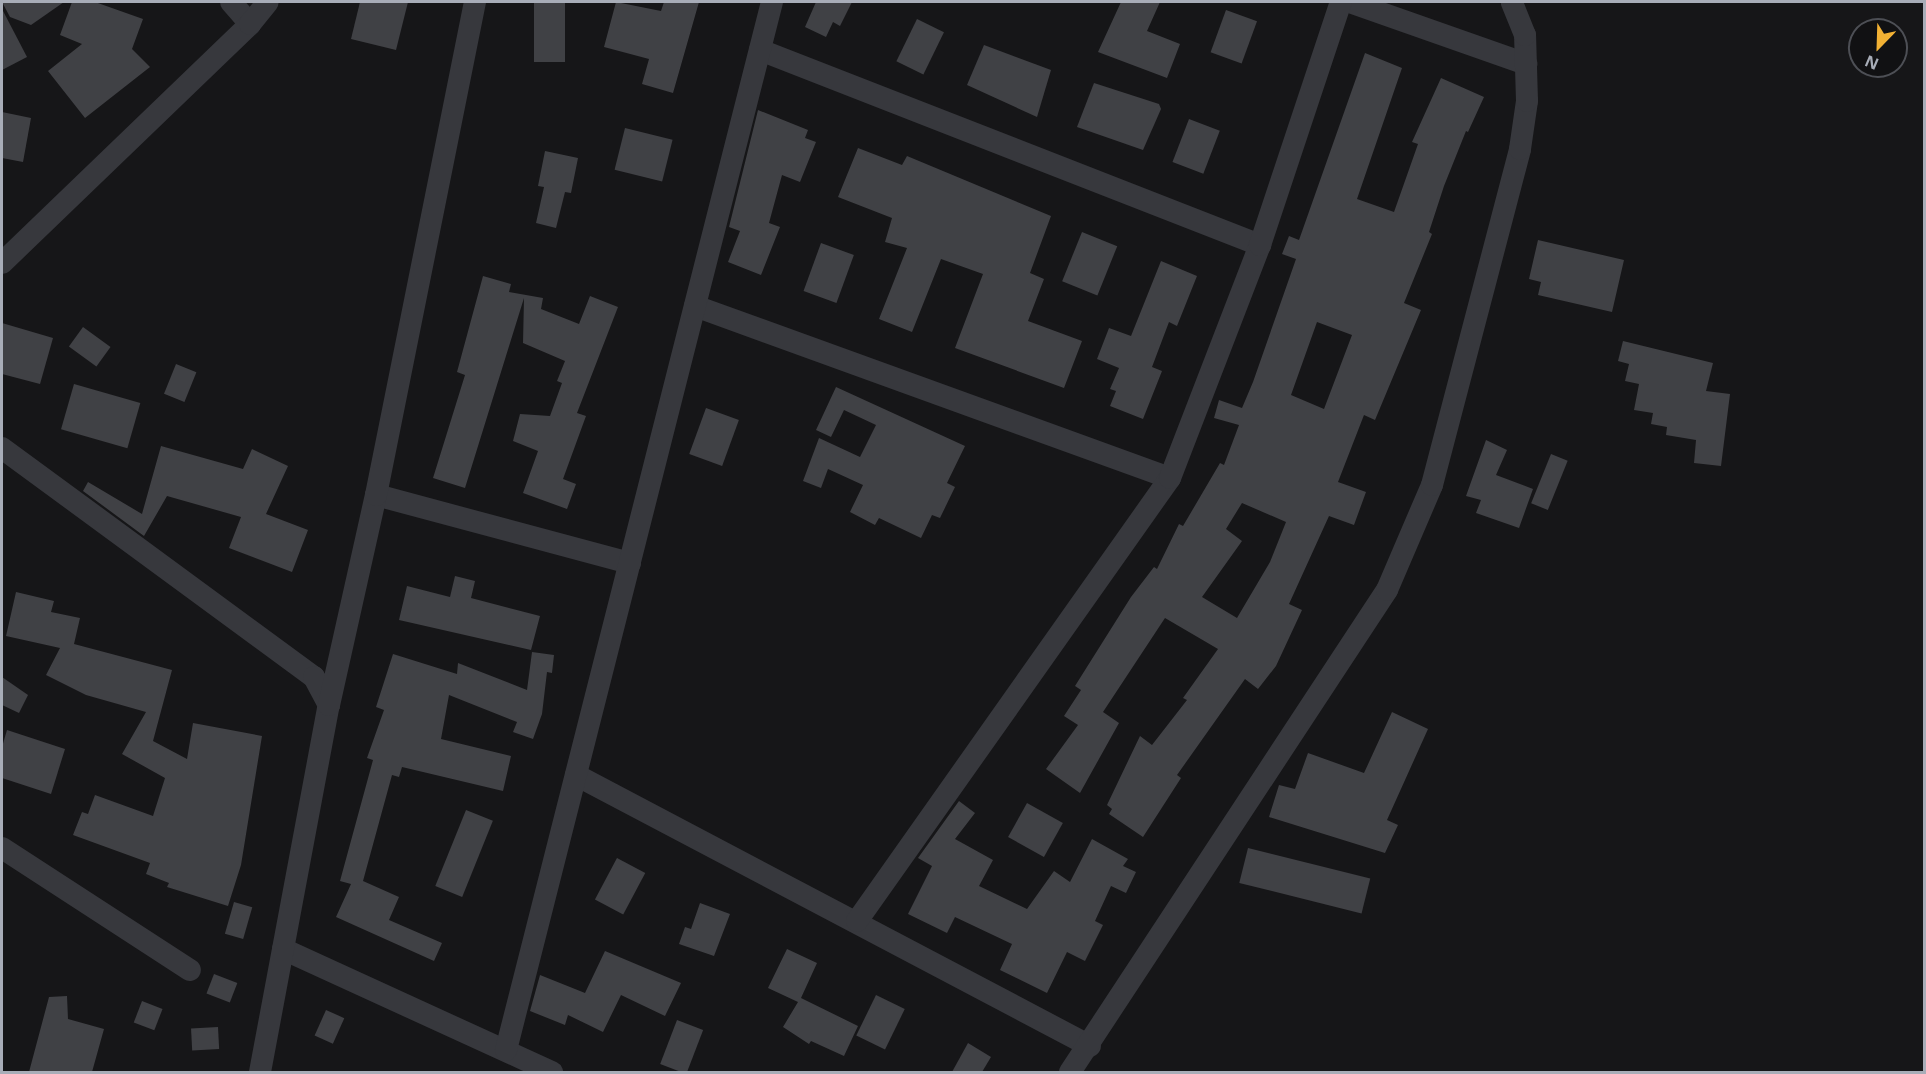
<!DOCTYPE html>
<style>
body{margin:0}
#map{position:relative;width:1926px;height:1074px;overflow:hidden;background:#161618;font-family:"Open Sans",sans-serif}
div>[style]{position:absolute}
[style*='--x']{left:calc(var(--x)*1px);top:calc(var(--y)*1px);width:calc(var(--w)*1px);rotate:calc(var(--a)*1deg)}
.building>*{inset:0;background:#404145;transform-origin:0 0}
.street>*{height:22px;margin:-11px;padding:0 11px;transform-origin:11px;border-radius:11px;background:#37383d}
span{translate:-50% -50%;white-space:nowrap;text-align:center;line-height:1.15;-webkit-text-stroke:4.5px #111113;paint-order:stroke}
.frame{position:absolute;inset:0;border:3px solid #a8adb8;pointer-events:none}
.north{position:absolute;left:1848px;top:18px;width:60px;height:60px;box-sizing:border-box;background:#111113;border:2px solid #4d4f55;border-radius:50%;rotate:203deg;font-size:16px;font-weight:700;line-height:24px;text-align:center;color:#a8adb8}
.north::after{content:'';display:block;margin:auto;width:21px;height:27px;background:#f2b134;clip-path:polygon(50% 0,100% 100%,50% 72%,0 100%)}
</style>
<div id="map">
<div class="building">
<div style="clip-path:polygon(2px 2px,64px 2px,31px 25px,10px 17px)"></div>
<div style="clip-path:polygon(72px 2px,95px 2px,143px 19px,132px 49px,150px 67px,85px 118px,48px 71px,82px 44px,60px 35px)"></div>
<div style="clip-path:polygon(360px 2px,408px 2px,396px 50px,351px 39px)"></div>
<div style="left:534px;top:2px;width:31px;height:60px"></div>
<div style="clip-path:polygon(616px 2px,661px 11px,664px 2px,699px 2px,673px 93px,642px 84px,649px 59px,604px 47px)"></div>
<div style="clip-path:polygon(816px 2px,852px 2px,840px 26px,833px 22px,826px 37px,805px 27px)"></div>
<div style="clip-path:polygon(1121px 2px,1160px 2px,1147px 31px,1180px 44px,1167px 78px,1098px 52px)"></div>
<div style="clip-path:polygon(2px 9px,27px 57px,2px 70px)"></div>
<div style="left:1226px;top:10px;width:33px;height:45px;rotate:20deg"></div>
<div style="left:917px;top:19px;width:30px;height:47px;rotate:26deg"></div>
<div style="clip-path:polygon(984px 45px,1051px 70px,1037px 117px,967px 85px)"></div>
<div style="clip-path:polygon(evenodd,1365px 53px,1402px 68px,1357px 199px,1394px 212px,1418px 144px,1412px 142px,1441px 78px,1484px 97px,1468px 132px,1466px 131px,1444px 186px,1429px 232px,1432px 234px,1404px 303px,1421px 310px,1375px 420px,1364px 415px,1338px 482px,1366px 492px,1354px 525px,1329px 516px,1289px 604px,1302px 610px,1276px 666px,1258px 689px,1245px 679px,1177px 775px,1181px 778px,1143px 837px,1109px 814px,1112px 809px,1107px 805px,1140px 736px,1152px 745px,1187px 700px,1183px 698px,1218px 649px,1165px 618px,1103px 712px,1119px 723px,1080px 793px,1046px 769px,1078px 725px,1064px 716px,1081px 690px,1075px 686px,1131px 597px,1154px 567px,1157px 569px,1179px 524px,1183px 526px,1220px 463px,1224px 465px,1239px 425px,1214px 418px,1219px 400px,1242px 408px,1253px 382px,1296px 259px,1282px 254px,1289px 236px,1299px 240px,1365px 53px,1317px 322px,1352px 335px,1324px 409px,1291px 395px,1317px 322px,1365px 53px,1242px 503px,1286px 522px,1270px 562px,1237px 618px,1202px 597px,1242px 541px,1226px 529px,1242px 503px)"></div>
<div style="clip-path:polygon(1094px 83px,1159px 104px,1161px 109px,1143px 150px,1077px 127px)"></div>
<div style="clip-path:polygon(758px 110px,808px 130px,805px 138px,816px 142px,800px 182px,782px 175px,769px 223px,780px 227px,761px 275px,728px 262px,740px 231px,729px 227px)"></div>
<div style="clip-path:polygon(2px 112px,31px 118px,23px 162px,2px 158px)"></div>
<div style="left:1189px;top:119px;width:33px;height:46px;rotate:21deg"></div>
<div style="left:625px;top:128px;width:49px;height:43px;rotate:14deg"></div>
<div style="clip-path:polygon(858px 148px,902px 165px,907px 156px,1051px 216px,1030px 273px,1044px 279px,1028px 321px,1082px 341px,1064px 388px,955px 348px,983px 274px,941px 259px,912px 332px,879px 319px,907px 248px,885px 242px,892px 218px,838px 197px)"></div>
<div style="clip-path:polygon(545px 151px,578px 158px,571px 193px,565px 192px,556px 228px,536px 223px,544px 187px,538px 186px)"></div>
<div style="left:1082px;top:232px;width:38px;height:53px;rotate:22deg"></div>
<div style="clip-path:polygon(1538px 240px,1624px 260px,1612px 312px,1538px 295px,1541px 282px,1529px 279px)"></div>
<div style="left:821px;top:243px;width:35px;height:51px;rotate:20deg"></div>
<div style="clip-path:polygon(1161px 261px,1197px 276px,1177px 326px,1169px 322px,1152px 367px,1162px 371px,1143px 419px,1110px 406px,1116px 391px,1110px 389px,1119px 368px,1097px 359px,1109px 328px,1131px 336px)"></div>
<div style="clip-path:polygon(483px 276px,511px 284px,509px 292px,543px 298px,541px 309px,579px 324px,590px 296px,618px 307px,577px 413px,586px 416px,563px 479px,576px 484px,567px 509px,523px 493px,538px 451px,513px 441px,520px 414px,550px 416px,562px 383px,557px 381px,565px 361px,523px 343px,524px 298px,465px 488px,433px 478px,465px 375px,457px 372px)"></div>
<div style="clip-path:polygon(2px 323px,53px 338px,40px 384px,2px 374px)"></div>
<div style="left:83px;top:327px;width:34px;height:24px;rotate:36deg"></div>
<div style="clip-path:polygon(1623px 341px,1713px 363px,1706px 391px,1730px 394px,1721px 466px,1694px 463px,1696px 440px,1666px 435px,1667px 427px,1651px 424px,1653px 413px,1634px 410px,1639px 384px,1625px 381px,1629px 364px,1618px 361px)"></div>
<div style="left:176px;top:364px;width:22px;height:32px;rotate:22deg"></div>
<div style="left:74px;top:384px;width:69px;height:47px;rotate:16deg"></div>
<div style="clip-path:polygon(836px 387px,965px 446px,947px 483px,955px 487px,940px 518px,932px 515px,921px 538px,879px 518px,875px 525px,850px 512px,863px 485px,828px 469px,821px 488px,803px 481px,819px 438px,860px 457px,876px 425px,844px 410px,831px 437px,816px 430px)"></div>
<div style="left:706px;top:408px;width:35px;height:49px;rotate:20deg"></div>
<div style="clip-path:polygon(1486px 440px,1507px 450px,1496px 475px,1533px 489px,1519px 528px,1476px 513px,1481px 500px,1466px 496px)"></div>
<div style="clip-path:polygon(161px 446px,243px 469px,252px 449px,288px 466px,266px 514px,308px 530px,292px 572px,229px 548px,241px 517px,167px 496px,144px 536px,83px 491px,88px 482px,142px 514px)"></div>
<div style="left:1551px;top:454px;width:18px;height:53px;rotate:22deg"></div>
<div style="clip-path:polygon(455px 576px,475px 581px,471px 598px,540px 616px,531px 650px,399px 620px,407px 586px,450px 597px)"></div>
<div style="clip-path:polygon(16px 592px,54px 601px,51px 612px,80px 618px,74px 644px,172px 670px,153px 741px,187px 759px,193px 723px,262px 736px,241px 865px,228px 906px,167px 887px,169px 883px,146px 874px,150px 863px,73px 835px,82px 812px,88px 814px,95px 795px,153px 816px,165px 778px,122px 754px,146px 712px,86px 695px,46px 675px,60px 648px,6px 636px)"></div>
<div style="clip-path:polygon(532px 652px,554px 655px,552px 673px,547px 672px,542px 714px,533px 739px,513px 732px,517px 722px,449px 695px,441px 739px,511px 756px,503px 791px,402px 767px,399px 777px,392px 775px,363px 881px,399px 897px,389px 920px,442px 943px,434px 961px,336px 917px,351px 884px,340px 881px,373px 760px,367px 758px,384px 710px,376px 707px,393px 654px,457px 674px,458px 663px,527px 690px)"></div>
<div style="clip-path:polygon(2px 677px,28px 695px,19px 713px,2px 705px)"></div>
<div style="clip-path:polygon(1392px 712px,1428px 729px,1387px 820px,1398px 825px,1385px 853px,1269px 817px,1279px 785px,1295px 789px,1308px 753px,1364px 773px)"></div>
<div style="clip-path:polygon(7px 730px,65px 749px,51px 794px,2px 778px,2px 747px)"></div>
<div style="clip-path:polygon(959px 801px,975px 813px,955px 839px,993px 860px,979px 886px,1027px 909px,1054px 871px,1070px 882px,1092px 839px,1128px 859px,1123px 866px,1136px 872px,1126px 893px,1111px 886px,1095px 921px,1103px 925px,1085px 961px,1067px 952px,1047px 993px,1000px 970px,1012px 944px,955px 917px,947px 933px,908px 914px,932px 866px,918px 858px)"></div>
<div style="left:1027px;top:803px;width:41px;height:39px;rotate:29deg"></div>
<div style="left:466px;top:810px;width:29px;height:82px;rotate:22deg"></div>
<div style="left:1248px;top:848px;width:126px;height:36px;rotate:14deg"></div>
<div style="left:617px;top:858px;width:32px;height:47px;rotate:28deg"></div>
<div style="left:234px;top:902px;width:19px;height:33px;rotate:16deg"></div>
<div style="clip-path:polygon(700px 903px,730px 914px,714px 956px,679px 944px,685px 927px,691px 929px)"></div>
<div style="clip-path:polygon(787px 949px,817px 963px,801px 998px,858px 1026px,844px 1056px,811px 1041px,809px 1044px,783px 1027px,798px 1002px,768px 988px)"></div>
<div style="clip-path:polygon(605px 951px,681px 983px,665px 1016px,621px 995px,603px 1032px,568px 1015px,565px 1025px,530px 1011px,540px 975px,585px 993px)"></div>
<div style="left:214px;top:974px;width:25px;height:21px;rotate:21deg"></div>
<div style="left:876px;top:995px;width:32px;height:45px;rotate:26deg"></div>
<div style="clip-path:polygon(67px 996px,68px 1019px,104px 1029px,92px 1072px,29px 1072px,49px 997px)"></div>
<div style="left:142px;top:1001px;width:22px;height:23px;rotate:21deg"></div>
<div style="left:326px;top:1010px;width:20px;height:28px;rotate:24deg"></div>
<div style="left:677px;top:1020px;width:28px;height:47px;rotate:21deg"></div>
<div style="left:218px;top:1027px;width:22px;height:27px;rotate:87deg"></div>
<div style="clip-path:polygon(968px 1043px,991px 1057px,982px 1072px,952px 1072px)"></div>
</div>
<div class="street">
<div style="--x:231;--y:2;--w:29;--a:49"></div>
<div style="--x:1350;--y:2;--w:187;--a:19.4"></div>
<div style="--x:760;--y:50;--w:537;--a:21.31"></div>
<div style="--x:2;--y:263;--w:344;--a:-43.9"></div>
<div style="--x:250;--y:24;--w:28;--a:-51"></div>
<div style="--x:695;--y:306;--w:505;--a:19.91"></div>
<div style="--x:2;--y:448;--w:387;--a:36.3"></div>
<div style="--x:314;--y:677;--w:32;--a:62"></div>
<div style="--x:376;--y:495;--w:263;--a:15"></div>
<div style="--x:576;--y:775;--w:581;--a:27.8"></div>
<div style="--x:2;--y:848;--w:224;--a:33"></div>
<div style="--x:857;--y:921;--w:542;--a:-54.76"></div>
<div style="--x:1170;--y:478;--w:250;--a:-68.9"></div>
<div style="--x:1260;--y:245;--w:256;--a:-71.6"></div>
<div style="--x:283;--y:949;--w:296;--a:24.6"></div>
<div style="--x:506;--y:1050;--w:1081;--a:-75.76"></div>
<div style="--x:260;--y:1072;--w:373;--a:-79.4"></div>
<div style="--x:329;--y:705;--w:215;--a:-77.4"></div>
<div style="--x:376;--y:495;--w:503;--a:-78.65"></div>
<div style="--x:1070;--y:1072;--w:577;--a:-56.67"></div>
<div style="--x:1387;--y:590;--w:114;--a:-66.8"></div>
<div style="--x:1432;--y:485;--w:347;--a:-75.3"></div>
<div style="--x:1520;--y:149;--w:49;--a:-81.7"></div>
<div style="--x:1527;--y:101;--w:66;--a:-91.7"></div>
<div style="--x:1525;--y:35;--w:35;--a:-112"></div>
</div>
<div class="frame"></div>
<div class="north">N</div>
</div>
